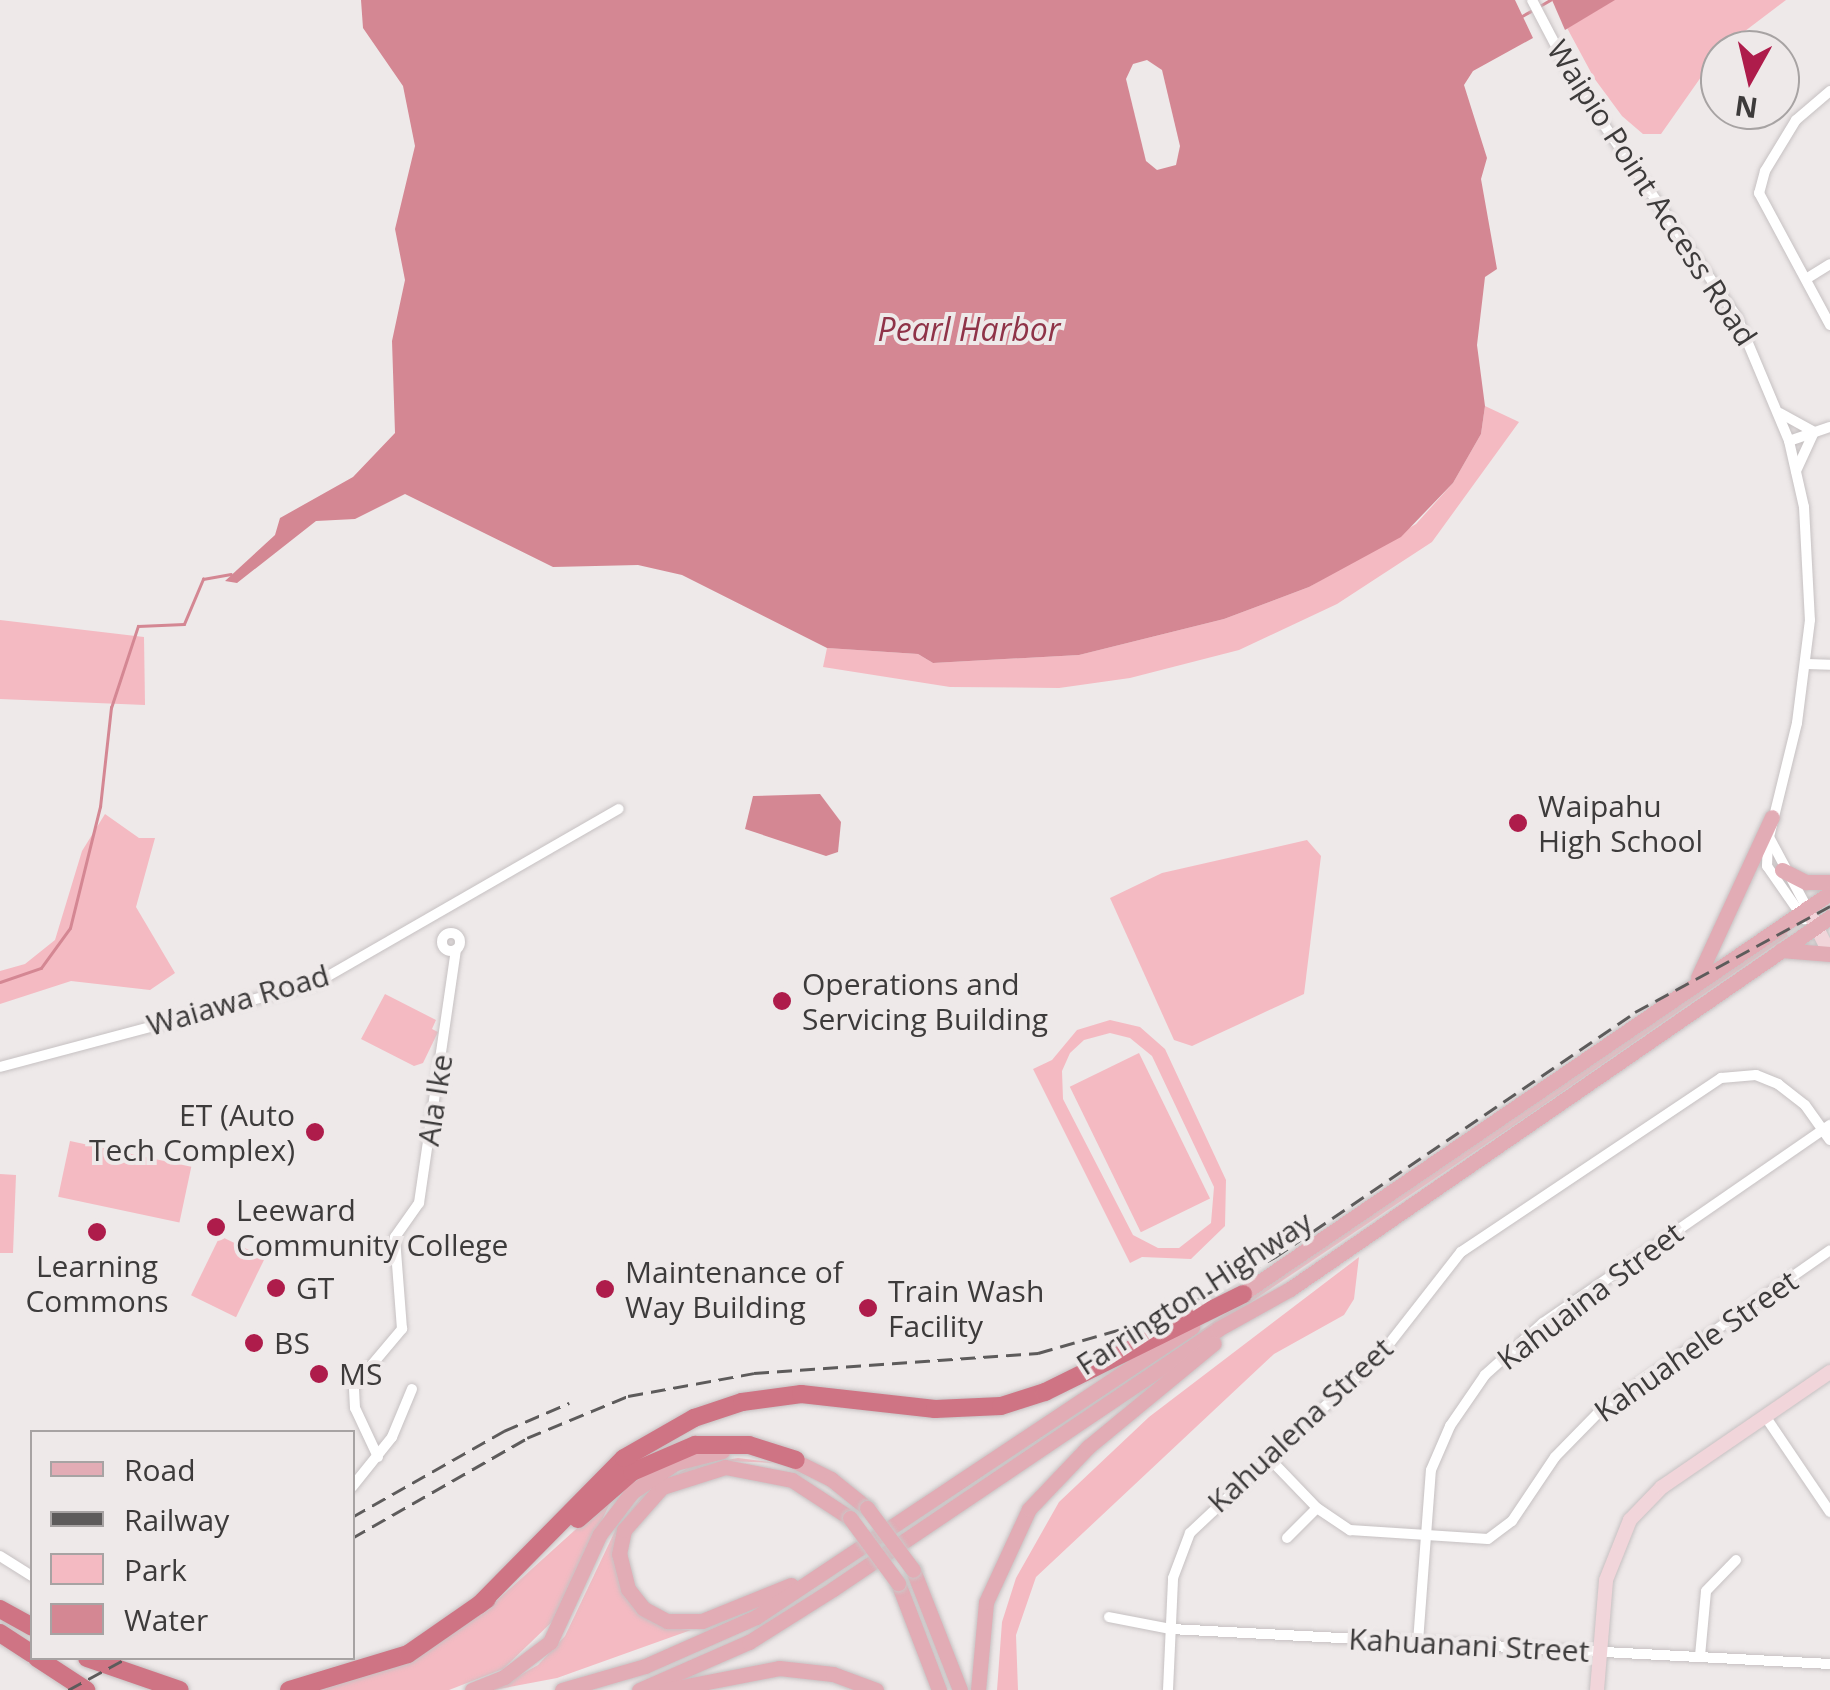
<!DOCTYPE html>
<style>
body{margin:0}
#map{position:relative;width:1830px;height:1690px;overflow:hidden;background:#eee9e9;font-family:"Open Sans",sans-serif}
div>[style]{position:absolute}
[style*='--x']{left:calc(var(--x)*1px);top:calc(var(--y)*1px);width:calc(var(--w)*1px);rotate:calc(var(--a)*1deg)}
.green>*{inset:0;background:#f4bac2;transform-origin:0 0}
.water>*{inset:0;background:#d48793}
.pier>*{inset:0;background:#eee9e9}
.stream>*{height:2.5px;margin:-1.25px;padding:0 1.25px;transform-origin:1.25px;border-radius:1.25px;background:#d48793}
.roads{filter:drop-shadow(0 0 2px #c6c1c2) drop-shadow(0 0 2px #c6c1c2)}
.street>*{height:10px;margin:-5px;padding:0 5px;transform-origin:5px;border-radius:5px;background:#fff}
.street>.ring{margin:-5px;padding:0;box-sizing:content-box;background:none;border:10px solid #fff;border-radius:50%}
.secondary>*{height:14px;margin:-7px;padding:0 7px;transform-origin:7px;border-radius:7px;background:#f1d5da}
.primary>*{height:15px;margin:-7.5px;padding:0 7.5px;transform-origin:7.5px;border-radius:7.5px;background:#e2acb5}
.highway>*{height:18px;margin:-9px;padding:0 9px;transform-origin:9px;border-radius:9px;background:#cf7484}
.rail>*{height:2.5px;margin-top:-1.25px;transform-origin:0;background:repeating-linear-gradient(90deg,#5d5b5b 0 15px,transparent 0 23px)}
.bridges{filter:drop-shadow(0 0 2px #c9c8c8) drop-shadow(0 0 2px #c9c8c8)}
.primary-bridge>*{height:15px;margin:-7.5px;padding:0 7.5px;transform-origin:7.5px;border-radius:7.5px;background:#e2acb5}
.dots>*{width:28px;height:28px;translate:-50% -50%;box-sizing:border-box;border:5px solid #eee9e9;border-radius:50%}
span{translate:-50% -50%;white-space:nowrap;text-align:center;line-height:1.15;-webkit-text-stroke:8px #eee9e9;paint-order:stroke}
.street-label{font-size:30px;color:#3d3b3b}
.poi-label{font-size:30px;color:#3d3b3b}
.left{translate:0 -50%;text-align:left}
.right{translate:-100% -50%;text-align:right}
.water-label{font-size:32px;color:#8f3348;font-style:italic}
.legend{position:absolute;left:30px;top:1430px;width:325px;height:230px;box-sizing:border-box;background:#eee9e9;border:2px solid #a7a3a3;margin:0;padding:12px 18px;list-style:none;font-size:30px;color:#3d3b3b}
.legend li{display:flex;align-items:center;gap:20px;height:50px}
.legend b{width:50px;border:2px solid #a7a3a3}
.north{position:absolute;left:1700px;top:30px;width:100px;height:100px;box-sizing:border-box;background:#eee9e9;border:2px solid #a7a3a3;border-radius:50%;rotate:188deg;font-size:28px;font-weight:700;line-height:40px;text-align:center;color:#3d3b3b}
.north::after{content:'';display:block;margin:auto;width:35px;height:45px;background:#ae1c4b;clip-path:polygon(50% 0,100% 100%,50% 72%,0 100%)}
</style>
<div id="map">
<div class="green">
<div style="clip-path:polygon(1552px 0,1786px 0,1720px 50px,1661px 134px,1643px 134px,1622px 116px,1594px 78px)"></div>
<div style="clip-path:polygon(1485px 406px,1519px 422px,1432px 542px,1337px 604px,1239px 650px,1130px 678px,1059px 688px,950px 687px,823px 667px,827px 648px,918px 654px,933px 663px,1079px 655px,1224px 619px,1309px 587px,1416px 524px,1453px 483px,1481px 434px)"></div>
<div style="clip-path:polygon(0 620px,144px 637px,145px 705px,0 699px)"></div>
<div style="clip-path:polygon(105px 814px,139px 838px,155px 838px,136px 907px,175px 973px,150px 990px,71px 981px,0 1004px,0 971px,25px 964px,55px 940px,82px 851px)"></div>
<div style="clip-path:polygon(1307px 840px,1321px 856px,1304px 994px,1192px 1046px,1174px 1040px,1110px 898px,1162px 873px)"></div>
<div style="clip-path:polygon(1784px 929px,1788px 936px,1513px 1126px,933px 1515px)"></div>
<div style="clip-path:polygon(385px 994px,436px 1020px,432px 1029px,438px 1032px,423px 1063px,414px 1066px,361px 1039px)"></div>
<div style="clip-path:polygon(evenodd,1110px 1020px,1140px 1027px,1165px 1049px,1226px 1180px,1225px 1226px,1191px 1259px,1142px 1257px,1130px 1263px,1033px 1069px,1052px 1060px,1077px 1030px,1110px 1020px,1110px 1033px,1130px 1038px,1152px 1056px,1214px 1187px,1211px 1223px,1179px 1248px,1158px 1248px,1133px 1235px,1063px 1099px,1062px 1071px,1070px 1053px,1084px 1040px,1110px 1033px)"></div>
<div style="left:1139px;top:1053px;width:162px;height:77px;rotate:64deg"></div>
<div style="left:70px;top:1141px;width:124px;height:57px;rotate:12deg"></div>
<div style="clip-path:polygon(0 1174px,16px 1175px,13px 1253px,0 1253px)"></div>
<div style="left:220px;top:1236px;width:50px;height:66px;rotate:26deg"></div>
<div style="clip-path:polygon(1359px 1257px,1354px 1299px,1344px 1315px,1274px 1354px,1036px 1577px,1016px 1635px,1018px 1690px,997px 1690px,1002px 1622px,1016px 1578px,1059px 1502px,1149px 1417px)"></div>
<div style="clip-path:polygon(738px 1458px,777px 1463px,725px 1461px,674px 1476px,640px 1501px,617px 1565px,670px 1628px,691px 1630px,557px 1678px,494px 1690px,538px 1665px,565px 1636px,616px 1529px,643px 1495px,689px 1467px)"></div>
<div style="clip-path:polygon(605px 1503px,610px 1503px,556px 1618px,503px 1669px,449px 1690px,315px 1690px,378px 1672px,494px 1603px)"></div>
</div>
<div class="water">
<div style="clip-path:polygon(361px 0,1515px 0,1533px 38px,1473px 71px,1464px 85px,1487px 158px,1481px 179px,1497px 269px,1485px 277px,1477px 345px,1485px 406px,1481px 434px,1453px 483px,1401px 537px,1309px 587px,1224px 619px,1079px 655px,933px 663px,918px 654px,827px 648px,682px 575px,638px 565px,553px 567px,405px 494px,355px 519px,316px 521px,237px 583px,225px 581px,275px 535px,280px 518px,353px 477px,395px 433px,392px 341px,405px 280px,395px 229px,415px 146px,403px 86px,363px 28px)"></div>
<div style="clip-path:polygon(1552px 0,1615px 0,1565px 30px)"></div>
<div style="clip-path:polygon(820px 794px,841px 822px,838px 852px,826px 856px,745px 829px,753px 796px)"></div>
</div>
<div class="pier">
<div style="clip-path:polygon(1147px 60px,1162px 70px,1180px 146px,1176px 165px,1157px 170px,1146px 161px,1126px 79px,1133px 64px)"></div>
</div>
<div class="stream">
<div style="--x:1538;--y:7;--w:14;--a:-30"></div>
<div style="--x:1522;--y:16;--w:10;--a:-29"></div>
<div style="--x:0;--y:982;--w:43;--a:-18.9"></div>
<div style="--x:41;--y:968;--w:49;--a:-54.1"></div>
<div style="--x:70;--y:928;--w:125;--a:-76.1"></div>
<div style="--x:100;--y:807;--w:100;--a:-83.7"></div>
<div style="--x:111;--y:708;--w:86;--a:-71.8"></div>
<div style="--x:138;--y:626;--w:46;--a:-2.5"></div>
<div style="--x:184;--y:624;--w:49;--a:-67.1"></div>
<div style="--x:203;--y:579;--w:28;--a:-10"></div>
</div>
<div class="roads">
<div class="street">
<div style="--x:1532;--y:0;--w:97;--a:62.4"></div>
<div style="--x:1577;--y:86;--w:281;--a:55.3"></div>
<div style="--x:1737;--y:317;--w:134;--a:67.2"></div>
<div style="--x:1789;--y:441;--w:68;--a:77.2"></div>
<div style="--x:1804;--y:507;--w:113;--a:87"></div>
<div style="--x:1810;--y:620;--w:104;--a:97.2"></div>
<div style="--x:1797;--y:723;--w:117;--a:103.8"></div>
<div style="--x:1769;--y:837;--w:81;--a:61.8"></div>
<div style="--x:1830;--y:91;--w:45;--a:139.5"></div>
<div style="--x:1796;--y:120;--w:60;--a:121.3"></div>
<div style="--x:1765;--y:171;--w:23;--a:105"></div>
<div style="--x:1759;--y:193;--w:150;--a:61.7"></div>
<div style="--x:1806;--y:279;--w:28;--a:-32"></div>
<div style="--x:1780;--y:413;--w:39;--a:29"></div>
<div style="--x:1814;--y:432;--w:43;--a:114.8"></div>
<div style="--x:1789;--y:441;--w:43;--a:-18.9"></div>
<div style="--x:1807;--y:664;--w:23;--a:2"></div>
<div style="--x:1768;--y:838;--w:28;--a:92"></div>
<div style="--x:1767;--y:866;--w:65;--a:55.1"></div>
<div class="ring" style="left:442px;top:933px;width:8px;height:8px"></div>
<div style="--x:0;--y:1067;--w:327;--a:-14.9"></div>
<div style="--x:316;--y:983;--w:349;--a:-29.9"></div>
<div style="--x:1765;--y:1416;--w:116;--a:55.9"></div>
<div style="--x:1267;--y:1456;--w:72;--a:46.1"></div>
<div style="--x:1317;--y:1508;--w:40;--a:34"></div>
<div style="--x:1350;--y:1530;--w:138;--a:3.7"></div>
<div style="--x:1488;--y:1539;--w:30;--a:-37"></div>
<div style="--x:1512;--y:1521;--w:77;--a:-56.1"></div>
<div style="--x:1555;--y:1457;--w:66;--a:-45.6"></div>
<div style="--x:1601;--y:1410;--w:279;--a:-34.9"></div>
<div style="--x:378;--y:1457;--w:54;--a:-115.1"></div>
<div style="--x:355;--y:1408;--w:22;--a:-93"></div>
<div style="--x:354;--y:1386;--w:75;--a:-49.9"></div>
<div style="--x:402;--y:1329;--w:92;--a:-94.4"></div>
<div style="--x:395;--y:1237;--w:42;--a:-54.8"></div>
<div style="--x:419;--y:1203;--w:256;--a:-81.7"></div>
<div style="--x:352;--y:1487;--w:64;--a:-51.3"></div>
<div style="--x:392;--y:1437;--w:52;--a:-67.4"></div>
<div style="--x:1287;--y:1538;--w:42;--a:-45"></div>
<div style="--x:0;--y:1556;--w:38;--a:32"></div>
<div style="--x:1109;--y:1617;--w:63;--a:11"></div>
<div style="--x:1171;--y:1629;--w:660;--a:3.04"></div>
<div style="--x:1418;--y:1642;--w:172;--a:-85.7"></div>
<div style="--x:1431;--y:1470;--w:48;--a:-66.6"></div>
<div style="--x:1450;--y:1426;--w:62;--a:-55.5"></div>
<div style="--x:1485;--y:1375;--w:78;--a:-41.9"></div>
<div style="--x:1543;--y:1323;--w:349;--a:-34.6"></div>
<div style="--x:1700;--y:1656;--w:65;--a:-84.7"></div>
<div style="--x:1706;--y:1591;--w:43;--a:-45.9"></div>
<div style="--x:1168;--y:1690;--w:112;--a:-87.4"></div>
<div style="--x:1173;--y:1578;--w:48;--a:-69.3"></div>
<div style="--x:1190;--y:1533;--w:263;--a:-43.2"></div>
<div style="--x:1382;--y:1353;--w:128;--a:-52"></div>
<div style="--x:1461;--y:1252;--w:313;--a:-33.8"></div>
<div style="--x:1721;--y:1078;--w:35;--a:-5"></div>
<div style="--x:1756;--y:1075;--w:24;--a:22"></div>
<div style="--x:1778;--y:1084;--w:34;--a:38"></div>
<div style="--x:1805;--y:1105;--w:43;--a:54.5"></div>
</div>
<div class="secondary">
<div style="--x:1807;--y:908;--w:51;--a:63.4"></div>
<div style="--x:1597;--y:1690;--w:110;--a:-85.3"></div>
<div style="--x:1606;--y:1580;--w:65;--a:-68.2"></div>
<div style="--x:1630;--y:1520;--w:46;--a:-45.9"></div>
<div style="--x:1662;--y:1487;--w:204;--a:-34.4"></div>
</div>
<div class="primary">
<div style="--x:1782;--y:870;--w:27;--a:27"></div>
<div style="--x:1806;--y:882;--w:24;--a:0"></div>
<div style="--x:1781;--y:950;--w:49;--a:4.7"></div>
<div style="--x:1698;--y:977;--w:176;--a:-65.2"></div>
<div style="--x:1236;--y:1298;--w:719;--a:-34.29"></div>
<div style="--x:789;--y:1458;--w:47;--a:26.6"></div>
<div style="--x:831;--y:1479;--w:46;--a:38.9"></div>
<div style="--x:913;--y:1570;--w:129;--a:68.6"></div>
<div style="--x:898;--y:1583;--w:115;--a:69"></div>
<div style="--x:791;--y:1585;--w:96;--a:158"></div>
<div style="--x:702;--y:1621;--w:35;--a:180"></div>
<div style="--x:667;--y:1621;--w:27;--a:-152"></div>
<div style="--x:643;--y:1608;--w:24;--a:-128"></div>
<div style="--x:628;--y:1589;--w:36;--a:-104"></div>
<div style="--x:619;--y:1554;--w:25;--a:-78"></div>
<div style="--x:624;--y:1530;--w:57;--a:-48.5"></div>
<div style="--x:662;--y:1487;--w:66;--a:-17.6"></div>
<div style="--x:725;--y:1467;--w:68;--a:11"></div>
<div style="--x:792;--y:1480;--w:69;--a:33.2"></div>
<div style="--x:472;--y:1690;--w:35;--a:-22"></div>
<div style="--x:504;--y:1677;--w:58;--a:-37.3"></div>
<div style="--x:550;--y:1642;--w:119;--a:-65.2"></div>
<div style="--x:600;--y:1534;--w:53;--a:-52.7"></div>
<div style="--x:632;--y:1492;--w:52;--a:-34"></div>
<div style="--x:675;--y:1463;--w:49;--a:-14.3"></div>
<div style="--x:562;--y:1690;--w:86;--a:-16.1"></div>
<div style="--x:645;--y:1666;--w:121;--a:-23.8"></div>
<div style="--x:756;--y:1617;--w:524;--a:-33.63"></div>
<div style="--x:639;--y:1690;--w:120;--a:-23.6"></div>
<div style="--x:749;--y:1642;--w:99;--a:-32.2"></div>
<div style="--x:833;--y:1589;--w:465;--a:-34"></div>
<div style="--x:1218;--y:1329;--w:82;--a:-29.1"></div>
<div style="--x:1290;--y:1289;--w:656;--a:-34.56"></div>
<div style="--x:666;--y:1690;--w:115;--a:-11"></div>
<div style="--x:779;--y:1668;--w:54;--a:6.3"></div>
<div style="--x:833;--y:1674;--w:46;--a:20.4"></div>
<div style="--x:978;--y:1690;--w:88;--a:-84.8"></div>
<div style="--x:986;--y:1602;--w:102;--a:-65.2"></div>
<div style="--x:1029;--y:1509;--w:86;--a:-46.4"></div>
<div style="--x:1088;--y:1447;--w:163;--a:-39.5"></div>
</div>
<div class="highway">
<div style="--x:578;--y:1519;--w:72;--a:-41"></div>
<div style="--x:632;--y:1472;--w:69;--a:-23.2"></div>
<div style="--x:695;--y:1445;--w:54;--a:0"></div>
<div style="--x:749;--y:1445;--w:49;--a:17.7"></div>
<div style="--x:479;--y:1605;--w:206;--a:-45.4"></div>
<div style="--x:624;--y:1458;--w:81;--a:-29.7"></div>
<div style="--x:694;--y:1418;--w:51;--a:-18.4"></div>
<div style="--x:742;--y:1402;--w:60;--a:-7.7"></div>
<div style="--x:801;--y:1394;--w:135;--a:6.4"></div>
<div style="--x:935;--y:1409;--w:66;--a:-2.6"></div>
<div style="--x:1001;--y:1406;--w:46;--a:-17.7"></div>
<div style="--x:1045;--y:1392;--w:221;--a:-26.3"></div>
<div style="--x:0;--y:1609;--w:37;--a:29"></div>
<div style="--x:0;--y:1633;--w:38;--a:33"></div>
<div style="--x:37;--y:1658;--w:59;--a:33.1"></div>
<div style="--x:87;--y:1658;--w:98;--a:19"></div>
<div style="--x:289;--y:1690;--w:124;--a:-16.8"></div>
<div style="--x:408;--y:1654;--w:96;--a:-34.8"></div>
</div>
</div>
<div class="rail">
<div style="--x:352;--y:1517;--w:175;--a:-29.5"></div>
<div style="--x:504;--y:1431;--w:71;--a:-23.3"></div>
<div style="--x:352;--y:1538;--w:202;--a:-29.7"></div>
<div style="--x:527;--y:1438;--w:109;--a:-22.6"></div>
<div style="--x:628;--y:1396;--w:128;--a:-10.3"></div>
<div style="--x:754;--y:1373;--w:285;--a:-4"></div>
<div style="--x:1038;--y:1353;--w:133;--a:-16.1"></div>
<div style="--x:1166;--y:1316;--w:124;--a:-28.4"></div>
<div style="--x:1275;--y:1257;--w:435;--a:-34.2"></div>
<div style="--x:1635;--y:1012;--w:222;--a:-28.5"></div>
<div style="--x:68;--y:1690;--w:67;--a:-28.5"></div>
</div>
<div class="bridges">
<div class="primary-bridge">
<div style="--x:867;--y:1508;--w:77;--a:53.4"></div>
<div style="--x:850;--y:1518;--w:81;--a:53.6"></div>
</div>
</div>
<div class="dots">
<div style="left:1518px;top:823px;background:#ae1c4b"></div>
<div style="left:782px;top:1001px;background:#ae1c4b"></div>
<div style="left:315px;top:1132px;background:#ae1c4b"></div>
<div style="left:216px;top:1227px;background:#ae1c4b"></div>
<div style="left:97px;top:1232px;background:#ae1c4b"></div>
<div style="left:276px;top:1288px;background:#ae1c4b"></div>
<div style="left:605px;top:1289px;background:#ae1c4b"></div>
<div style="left:868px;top:1308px;background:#ae1c4b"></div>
<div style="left:254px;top:1343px;background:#ae1c4b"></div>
<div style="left:319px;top:1374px;background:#ae1c4b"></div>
</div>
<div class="street-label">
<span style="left:1652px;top:193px;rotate:57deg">Waipio Point Access Road</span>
<span style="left:238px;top:1000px;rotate:-16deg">Waiawa Road</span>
<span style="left:435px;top:1100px;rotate:-81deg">Ala Ike</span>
<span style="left:1194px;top:1293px;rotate:-33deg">Farrington Highway</span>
<span style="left:1590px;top:1296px;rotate:-37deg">Kahuaina Street</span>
<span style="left:1696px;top:1346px;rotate:-35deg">Kahuahele Street</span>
<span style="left:1300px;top:1425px;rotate:-43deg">Kahualena Street</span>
<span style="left:1469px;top:1645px;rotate:3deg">Kahuanani Street</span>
</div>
<div class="poi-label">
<span class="left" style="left:1538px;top:823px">Waipahu<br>High School</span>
<span class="left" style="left:802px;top:1001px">Operations and<br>Servicing Building</span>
<span class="right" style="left:295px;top:1132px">ET (Auto<br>Tech Complex)</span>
<span class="left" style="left:236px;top:1227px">Leeward<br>Community College</span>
<span style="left:97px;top:1283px">Learning<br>Commons</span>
<span class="left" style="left:625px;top:1289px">Maintenance of<br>Way Building</span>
<span class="left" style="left:296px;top:1288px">GT</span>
<span class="left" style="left:888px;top:1308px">Train Wash<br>Facility</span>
<span class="left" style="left:274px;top:1343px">BS</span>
<span class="left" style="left:339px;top:1374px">MS</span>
</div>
<div class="water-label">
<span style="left:969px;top:329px">Pearl Harbor</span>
</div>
<ul class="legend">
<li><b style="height:12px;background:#e2acb5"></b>Road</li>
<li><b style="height:12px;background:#5d5b5b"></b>Railway</li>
<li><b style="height:28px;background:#f4bac2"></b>Park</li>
<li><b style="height:28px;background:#d48793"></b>Water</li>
</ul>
<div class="north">N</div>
</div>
